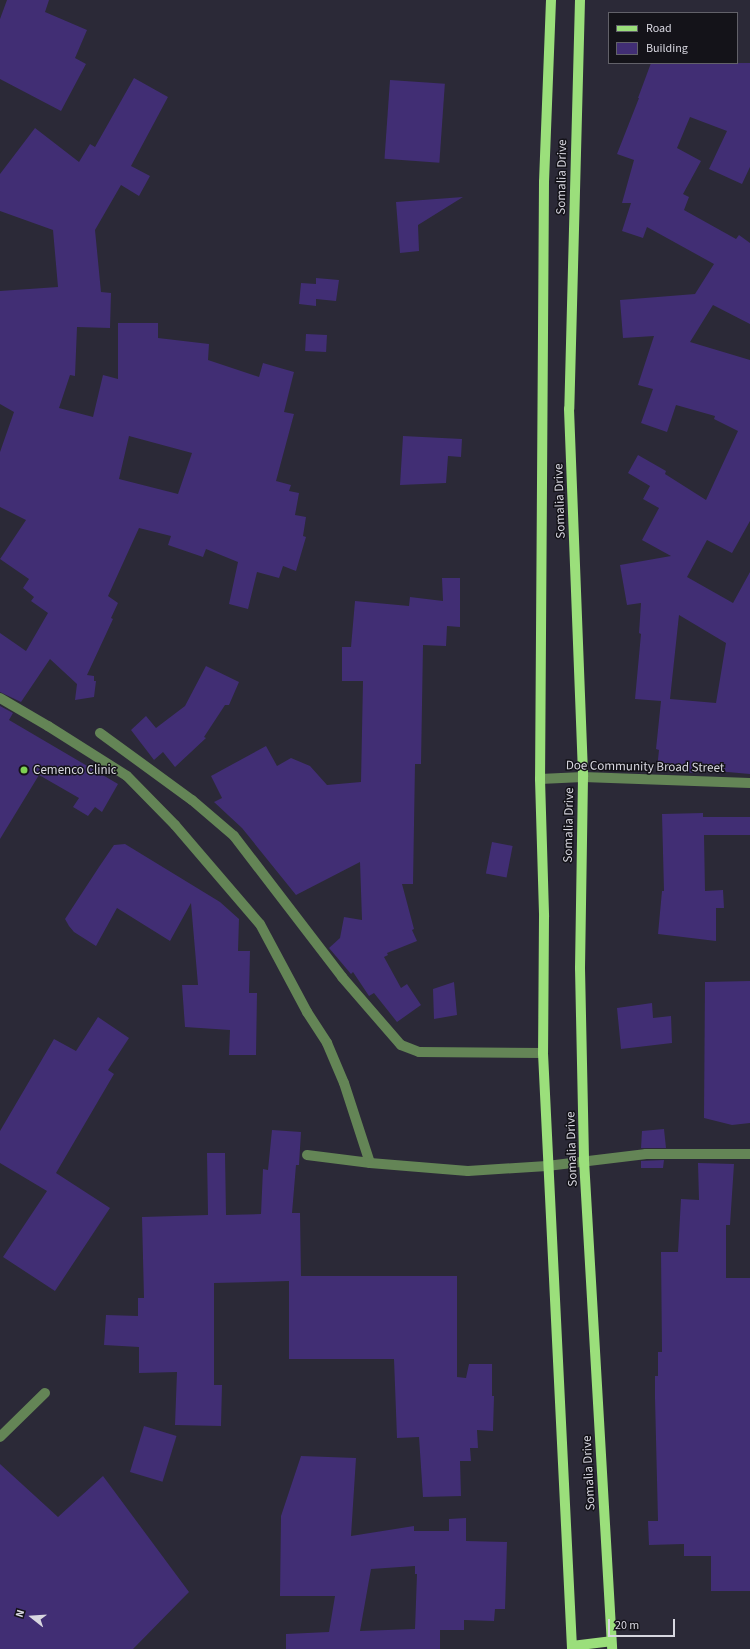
<!DOCTYPE html>
<style>
body{margin:0}
#map{position:relative;width:750px;height:1649px;overflow:hidden;background:#2b2937;font-family:"Source Sans 3",sans-serif}
div>[style]{position:absolute}
[style*='--x']{left:calc(var(--x)*1px);top:calc(var(--y)*1px);width:calc(var(--w)*1px);rotate:calc(var(--a)*1deg)}
.building>*{inset:0;background:#412e74;transform-origin:0 0}
.minor>*{height:10px;margin:-5px;padding:0 5px;transform-origin:5px;border-radius:5px;background:#648556}
.major>*{height:10px;margin:-5px;padding:0 5px;transform-origin:5px;border-radius:5px;background:#9bdf7b}
.dots>*{width:11px;height:11px;translate:-50% -50%;box-sizing:border-box;border:2px solid #141319;border-radius:50%}
span{translate:-50% -50%;white-space:nowrap;text-align:center;line-height:1.15;-webkit-text-stroke:3px #141319;paint-order:stroke}
.street-label{font-size:13px;color:#d8d7e0}
.poi-label{font-size:13px;color:#d8d7e0}
.left{translate:0 -50%;text-align:left}
.legend{position:absolute;left:608px;top:12px;width:130px;height:52px;box-sizing:border-box;background:#141319;border:1px solid #626169;margin:0;padding:5px 7px;list-style:none;font-size:12px;color:#d8d7e0}
.legend li{display:flex;align-items:center;gap:8px;height:20px}
.legend b{width:20px;border:1px solid #626169}
.north{position:absolute;left:12px;top:1597px;width:40px;height:40px;-webkit-text-stroke:3px #141319;paint-order:stroke;rotate:287deg;font-size:11px;font-weight:700;line-height:16px;text-align:center;color:#d8d7e0}
.north::after{content:'';display:block;margin:auto;width:14px;height:18px;background:#d8d7e0;clip-path:polygon(50% 0,100% 100%,50% 72%,0 100%)}
.scale{position:absolute;left:608px;top:1619px;width:67px;height:18px;box-sizing:border-box;border:2px solid #d8d7e0;border-top:0;padding-left:5px;font-size:12px;line-height:14px;white-space:nowrap;color:#d8d7e0;-webkit-text-stroke:3px #141319;paint-order:stroke}
</style>
<div id="map">
<div class="building">
<div style="clip-path:polygon(7px 0,49px 0,45px 12px,87px 30px,75px 58px,86px 64px,61px 111px,0 79px,0 19px)"></div>
<div style="clip-path:polygon(evenodd,651px 63px,750px 63px,750px 167px,742px 184px,709px 169px,727px 131px,690px 117px,677px 148px,701px 161px,683px 194px,689px 197px,684px 210px,736px 239px,739px 235px,750px 243px,750px 324px,713px 305px,690px 342px,750px 360px,750px 521px,732px 553px,707px 540px,687px 577px,733px 603px,750px 572px,750px 774px,694px 769px,694px 773px,657px 769px,659px 750px,656px 749px,661px 701px,635px 699px,641px 634px,639px 633px,641px 603px,627px 605px,620px 565px,671px 556px,642px 540px,659px 508px,643px 499px,650px 486px,628px 473px,638px 455px,666px 471px,665px 474px,706px 500px,738px 431px,714px 419px,715px 416px,676px 405px,667px 432px,641px 423px,653px 389px,638px 385px,654px 336px,623px 338px,620px 300px,695px 294px,714px 264px,647px 227px,643px 238px,622px 231px,631px 203px,622px 203px,634px 160px,617px 154px,639px 98px,638px 98px,651px 63px,679px 615px,726px 643px,716px 703px,670px 699px,679px 615px)"></div>
<div style="clip-path:polygon(evenodd,134px 78px,168px 97px,131px 166px,150px 176px,139px 196px,121px 185px,95px 230px,101px 292px,111px 293px,110px 328px,77px 327px,75px 376px,70px 375px,59px 408px,93px 417px,103px 375px,118px 379px,118px 323px,158px 323px,158px 338px,209px 344px,208px 360px,259px 377px,263px 363px,294px 372px,284px 412px,294px 414px,276px 481px,291px 485px,289px 491px,299px 493px,295px 515px,306px 517px,303px 536px,306px 537px,296px 571px,283px 566px,279px 578px,257px 572px,248px 609px,229px 604px,238px 562px,206px 549px,203px 557px,168px 545px,171px 536px,139px 528px,108px 596px,118px 603px,111px 618px,113px 619px,87px 675px,94px 676px,94px 681px,96px 681px,94px 697px,75px 700px,77px 684px,50px 659px,21px 702px,0 692px,0 633px,26px 651px,48px 613px,31px 601px,34px 597px,23px 588px,29px 579px,0 559px,26px 520px,0 507px,0 452px,14px 412px,0 404px,0 291px,58px 287px,53px 230px,0 211px,0 174px,35px 128px,79px 162px,90px 144px,95px 147px,134px 78px,129px 436px,192px 453px,178px 494px,119px 479px,129px 436px)"></div>
<div style="left:390px;top:80px;width:55px;height:79px;rotate:4deg"></div>
<div style="clip-path:polygon(463px 197px,418px 225px,419px 251px,400px 253px,396px 202px)"></div>
<div style="clip-path:polygon(316px 278px,339px 280px,336px 301px,316px 299px,316px 306px,299px 304px,301px 283px,316px 284px)"></div>
<div style="left:306px;top:334px;width:21px;height:17px;rotate:3deg"></div>
<div style="clip-path:polygon(403px 436px,462px 439px,461px 457px,448px 456px,446px 483px,400px 485px)"></div>
<div style="clip-path:polygon(442px 578px,460px 578px,460px 627px,447px 626px,446px 646px,423px 645px,421px 764px,415px 764px,413px 884px,402px 884px,414px 929px,412px 930px,417px 941px,387px 953px,388px 955px,384px 957px,401px 988px,407px 984px,421px 1005px,397px 1022px,374px 993px,369px 996px,353px 972px,351px 974px,329px 948px,340px 938px,344px 917px,362px 920px,360px 862px,296px 895px,242px 828px,214px 802px,222px 798px,211px 776px,266px 746px,277px 766px,291px 758px,310px 766px,327px 785px,361px 782px,363px 681px,342px 681px,342px 647px,351px 647px,355px 601px,409px 606px,410px 597px,443px 601px)"></div>
<div style="clip-path:polygon(206px 666px,239px 682px,229px 705px,225px 705px,204px 737px,206px 738px,175px 767px,163px 752px,154px 760px,131px 730px,146px 716px,156px 728px,185px 706px)"></div>
<div style="clip-path:polygon(0 706px,13px 713px,9px 720px,118px 784px,102px 812px,95px 807px,88px 816px,73px 807px,79px 798px,39px 775px,0 839px)"></div>
<div style="clip-path:polygon(703px 813px,703px 817px,750px 817px,750px 835px,704px 835px,705px 891px,723px 890px,724px 908px,716px 908px,716px 941px,658px 934px,662px 891px,664px 891px,662px 814px)"></div>
<div style="left:492px;top:842px;width:21px;height:32px;rotate:11deg"></div>
<div style="clip-path:polygon(125px 844px,220px 902px,239px 919px,238px 951px,250px 951px,249px 993px,257px 993px,256px 1055px,229px 1055px,230px 1030px,185px 1027px,182px 985px,198px 985px,191px 903px,170px 941px,117px 908px,96px 946px,74px 932px,69px 926px,65px 919px,99px 867px,114px 845px)"></div>
<div style="clip-path:polygon(750px 981px,750px 1123px,732px 1125px,704px 1118px,705px 982px)"></div>
<div style="clip-path:polygon(454px 982px,457px 1015px,434px 1019px,433px 989px)"></div>
<div style="clip-path:polygon(652px 1003px,653px 1018px,671px 1016px,672px 1043px,621px 1049px,617px 1008px)"></div>
<div style="clip-path:polygon(98px 1017px,129px 1038px,108px 1070px,114px 1074px,56px 1173px,110px 1208px,55px 1291px,3px 1257px,47px 1191px,0 1163px,0 1131px,54px 1039px,76px 1051px)"></div>
<div style="clip-path:polygon(664px 1129px,666px 1148px,641px 1148px,642px 1131px)"></div>
<div style="clip-path:polygon(272px 1130px,301px 1132px,299px 1165px,296px 1165px,292px 1213px,300px 1213px,301px 1276px,457px 1276px,457px 1377px,466px 1378px,469px 1364px,492px 1364px,492px 1396px,494px 1396px,493px 1431px,477px 1430px,478px 1448px,470px 1448px,471px 1461px,460px 1461px,461px 1496px,423px 1497px,419px 1437px,397px 1438px,394px 1359px,289px 1359px,289px 1281px,214px 1283px,214px 1385px,222px 1385px,221px 1426px,175px 1425px,177px 1372px,139px 1373px,139px 1347px,104px 1345px,106px 1315px,138px 1316px,138px 1298px,144px 1298px,142px 1217px,208px 1215px,207px 1153px,225px 1153px,226px 1215px,261px 1214px,263px 1169px,268px 1170px)"></div>
<div style="clip-path:polygon(664px 1160px,663px 1168px,641px 1168px,641px 1161px)"></div>
<div style="clip-path:polygon(698px 1163px,734px 1164px,730px 1225px,726px 1225px,726px 1278px,750px 1278px,750px 1591px,711px 1591px,711px 1556px,684px 1556px,684px 1544px,649px 1545px,648px 1521px,658px 1521px,655px 1398px,655px 1376px,658px 1376px,658px 1352px,662px 1352px,661px 1252px,678px 1252px,681px 1199px,699px 1200px)"></div>
<div style="left:144px;top:1426px;width:34px;height:48px;rotate:17deg"></div>
<div style="clip-path:polygon(evenodd,301px 1456px,356px 1458px,351px 1536px,414px 1526px,414px 1531px,449px 1531px,449px 1519px,466px 1518px,466px 1541px,507px 1542px,505px 1609px,495px 1609px,494px 1621px,464px 1620px,464px 1630px,440px 1630px,440px 1649px,286px 1649px,286px 1634px,329px 1632px,335px 1596px,280px 1596px,281px 1516px,301px 1456px,415px 1566px,415px 1574px,417px 1574px,415px 1629px,360px 1631px,371px 1569px,415px 1566px)"></div>
<div style="clip-path:polygon(0 1464px,58px 1517px,103px 1476px,189px 1592px,133px 1649px,0 1649px)"></div>
</div>
<div class="minor">
<div style="--x:0;--y:698;--w:56;--a:30.3"></div>
<div style="--x:48;--y:726;--w:93;--a:32.3"></div>
<div style="--x:127;--y:776;--w:69;--a:45.6"></div>
<div style="--x:175;--y:825;--w:130;--a:49.4"></div>
<div style="--x:260;--y:924;--w:100;--a:61.9"></div>
<div style="--x:307;--y:1012;--w:37;--a:57"></div>
<div style="--x:327;--y:1043;--w:43;--a:67"></div>
<div style="--x:344;--y:1083;--w:84;--a:72"></div>
<div style="--x:100;--y:733;--w:114;--a:36.1"></div>
<div style="--x:192;--y:800;--w:55;--a:40.6"></div>
<div style="--x:234;--y:836;--w:178;--a:52.5"></div>
<div style="--x:342;--y:977;--w:90;--a:49.1"></div>
<div style="--x:401;--y:1045;--w:19;--a:21"></div>
<div style="--x:419;--y:1052;--w:124;--a:0.5"></div>
<div style="--x:540;--y:779;--w:43;--a:-2.7"></div>
<div style="--x:583;--y:777;--w:167;--a:2.1"></div>
<div style="--x:307;--y:1155;--w:64;--a:7.2"></div>
<div style="--x:370;--y:1163;--w:98;--a:4.7"></div>
<div style="--x:468;--y:1171;--w:79;--a:-3.6"></div>
<div style="--x:547;--y:1166;--w:100;--a:-6.9"></div>
<div style="--x:646;--y:1154;--w:104;--a:0"></div>
<div style="--x:0;--y:1437;--w:63;--a:-44.4"></div>
</div>
<div class="major">
<div style="--x:551;--y:0;--w:182;--a:92.2"></div>
<div style="--x:544;--y:182;--w:597;--a:90.38"></div>
<div style="--x:540;--y:779;--w:138;--a:88.3"></div>
<div style="--x:544;--y:917;--w:136;--a:90.4"></div>
<div style="--x:543;--y:1053;--w:597;--a:87.21"></div>
<div style="--x:580;--y:0;--w:409;--a:91.5"></div>
<div style="--x:569;--y:409;--w:368;--a:87.8"></div>
<div style="--x:583;--y:777;--w:191;--a:90.9"></div>
<div style="--x:580;--y:968;--w:192;--a:88.8"></div>
<div style="--x:584;--y:1160;--w:490;--a:86.7"></div>
<div style="--x:572;--y:1646;--w:39;--a:-7"></div>
</div>
<div class="dots">
<div style="left:24px;top:770px;background:#7ed153"></div>
</div>
<div class="street-label">
<span style="left:562px;top:177px;rotate:-89deg">Somalia Drive</span>
<span style="left:560px;top:501px;rotate:-92deg">Somalia Drive</span>
<span style="left:645px;top:767px;rotate:1deg">Doe Community Broad Street</span>
<span style="left:569px;top:825px;rotate:-89deg">Somalia Drive</span>
<span style="left:572px;top:1149px;rotate:-92deg">Somalia Drive</span>
<span style="left:589px;top:1473px;rotate:-93deg">Somalia Drive</span>
</div>
<div class="poi-label">
<span class="left" style="left:33px;top:770px">Cemenco Clinic</span>
</div>
<ul class="legend">
<li><b style="height:5px;background:#9bdf7b"></b>Road</li>
<li><b style="height:11px;background:#412e74"></b>Building</li>
</ul>
<div class="north">N</div>
<div class="scale">20 m</div>
</div>
